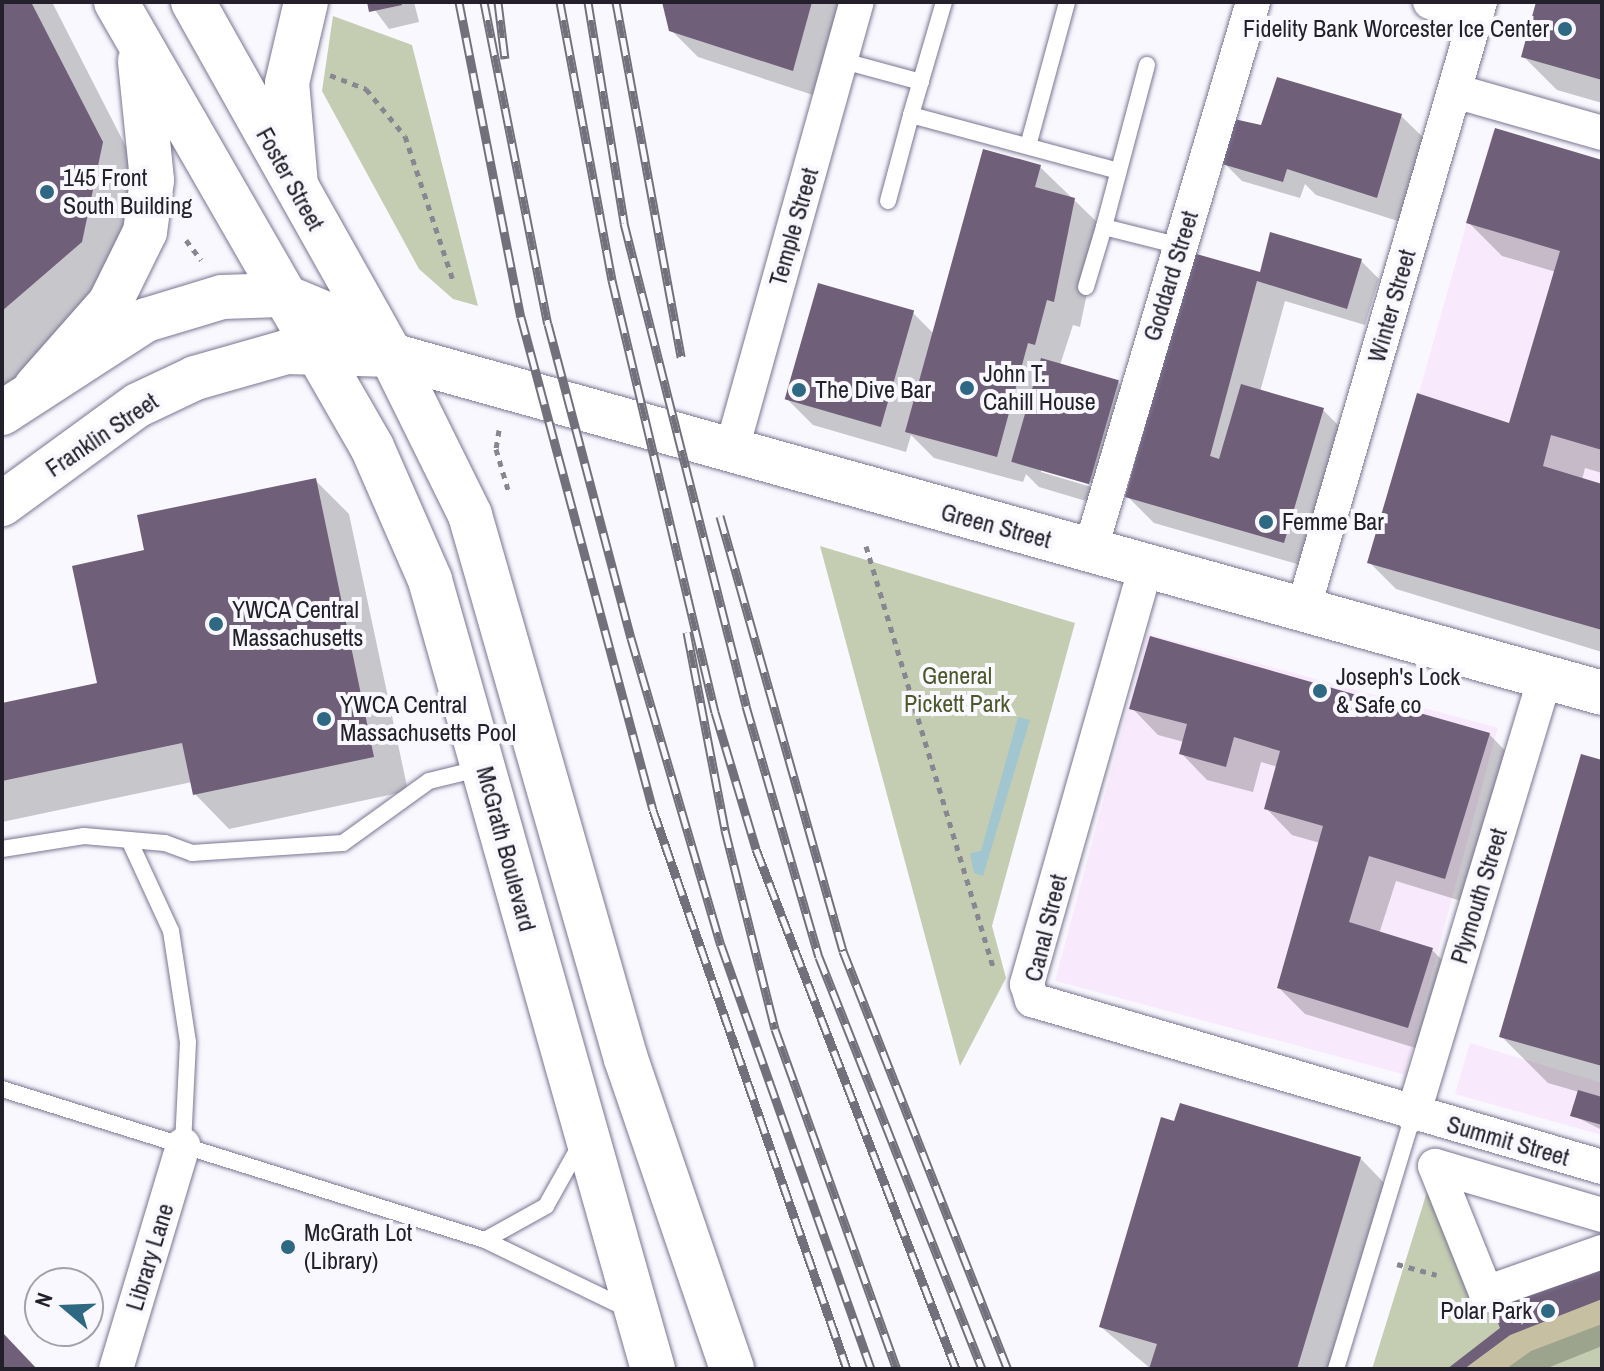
<!DOCTYPE html>
<style>
body{margin:0}
#map{position:relative;width:1604px;height:1371px;overflow:hidden;background:#f9f8fe;font-family:"Archivo Narrow",sans-serif}
div>[style]{position:absolute}
[style*='--x']{left:calc(var(--x)*1px);top:calc(var(--y)*1px);width:calc(var(--w)*1px);rotate:calc(var(--a)*1deg)}
.commercial>*{inset:0;background:#f8e9fc;transform-origin:0 0}
.green>*{inset:0;background:#c4cdb2}
.sand>*{inset:0;background:#f9efca}
.water>*{inset:0;background:#a2c6cf}
.shadow>*{inset:0;background:#0003}
.building>*{inset:0;background:#6f5f79;transform-origin:0 0}
.path>*{height:5px;margin-top:-2.5px;transform-origin:0;background:repeating-linear-gradient(90deg,#888690 0 6px,transparent 0 12px)}
.roads{filter:drop-shadow(0 0 2px #7b7592) drop-shadow(0 0 2px #7b7592)}
.lane>*{height:16px;margin:-8px;padding:0 8px;transform-origin:8px;border-radius:8px;background:#fff}
.street>*{height:34px;margin:-17px;padding:0 17px;transform-origin:17px;border-radius:17px;background:#fff}
.secondary>*{height:44px;margin:-22px;padding:0 22px;transform-origin:22px;border-radius:22px;background:#fff}
.primary>*{height:44px;margin:-22px;padding:0 22px;transform-origin:22px;border-radius:22px;background:#fff}
.rail>*{height:9px;margin-top:-4.5px;transform-origin:0;background:repeating-linear-gradient(90deg,#f9f8fe 0 18px,#72707a 0 36px);box-sizing:border-box;border-block:2px solid #72707a}
.dots>*{width:22px;height:22px;translate:-50% -50%;box-sizing:border-box;border:4px solid #f9f8fe;border-radius:50%}
span{translate:-50% -50%;white-space:nowrap;text-align:center;line-height:1.15;-webkit-text-stroke:8px #f9f8fe;paint-order:stroke}
.poi-label{font-size:24px;color:#23202c}
.right{translate:-100% -50%;text-align:right}
.left{translate:0 -50%;text-align:left}
.street-label{font-size:24px;color:#23202c}
.park-label{font-size:24px;color:#4c582a}
.frame{position:absolute;inset:0;border:4px solid #23202c;pointer-events:none}
.north{position:absolute;left:24px;top:1267px;width:80px;height:80px;box-sizing:border-box;background:#f9f8fe;border:2px solid #a3a2aa;border-radius:50%;rotate:289deg;font-size:22px;font-weight:700;line-height:32px;text-align:center;color:#23202c}
.north::after{content:'';display:block;margin:auto;width:28px;height:36px;background:#2f6882;clip-path:polygon(50% 0,100% 100%,50% 72%,0 100%)}
</style>
<div id="map">
<div class="commercial">
<div style="clip-path:polygon(1493px 130px,1602px 161px,1602px 629px,1371px 564px)"></div>
<div style="left:1148px;top:634px;width:362px;height:359px;rotate:15deg"></div>
<div style="clip-path:polygon(1470px 1043px,1602px 1083px,1602px 1135px,1455px 1094px)"></div>
</div>
<div class="green">
<div style="clip-path:polygon(333px 16px,412px 45px,478px 306px,453px 299px,419px 269px,322px 91px)"></div>
<div style="clip-path:polygon(820px 546px,1075px 623px,992px 926px,1006px 978px,960px 1066px)"></div>
<div style="clip-path:polygon(1435px 1166px,1487px 1293px,1602px 1252px,1602px 1369px,1372px 1369px)"></div>
</div>
<div class="sand">
<div style="clip-path:polygon(1602px 1299px,1602px 1324px,1531px 1351px,1506px 1369px,1464px 1369px,1510px 1335px)"></div>
</div>
<div class="water">
<div style="clip-path:polygon(1018px 717px,1030px 720px,983px 876px,974px 873px,970px 853px,981px 851px)"></div>
</div>
<div class="shadow">
<div style="clip-path:polygon(2px 2px,52px 2px,148px 190px,128px 288px,2px 398px)"></div>
<div style="clip-path:polygon(369px 2px,414px 2px,419px 22px,389px 29px)"></div>
<div style="clip-path:polygon(664px 2px,846px 2px,819px 97px,698px 57px,671px 30px)"></div>
<div style="clip-path:polygon(1538px 2px,1602px 2px,1602px 103px,1557px 90px,1523px 56px)"></div>
<div style="clip-path:polygon(1401px 116px,1428px 142px,1404px 223px,1316px 195px,1305px 184px,1300px 198px,1242px 181px,1224px 163px)"></div>
<div style="clip-path:polygon(1602px 162px,1602px 473px,1585px 468px,1582px 480px,1602px 486px,1602px 652px,1396px 589px,1369px 562px,1511px 427px,1556px 272px,1502px 256px,1468px 222px)"></div>
<div style="clip-path:polygon(evenodd,1040px 167px,1101px 226px,1080px 327px,1073px 325px,1060px 365px,1118px 382px,1145px 409px,1116px 510px,1039px 487px,1026px 474px,1023px 482px,934px 458px,911px 435px,906px 452px,813px 425px,786px 398px,912px 312px,934px 334px,1040px 167px,1041px 468px,1099px 485px,1098px 489px,1041px 472px,1041px 468px)"></div>
<div style="clip-path:polygon(1361px 261px,1379px 279px,1365px 325px,1285px 301px,1260px 392px,1323px 410px,1349px 436px,1311px 568px,1154px 523px,1127px 496px,1261px 274px)"></div>
<div style="clip-path:polygon(315px 480px,349px 514px,408px 791px,229px 829px,195px 794px,192px 782px,2px 822px,2px 706px,99px 685px,146px 552px)"></div>
<div style="clip-path:polygon(1151px 638px,1489px 734px,1515px 761px,1471px 904px,1396px 881px,1379px 934px,1432px 950px,1458px 976px,1435px 1054px,1305px 1014px,1279px 988px,1320px 843px,1292px 835px,1266px 808px,1278px 767px,1261px 762px,1253px 792px,1207px 780px,1181px 753px,1184px 742px,1158px 735px,1132px 708px)"></div>
<div style="clip-path:polygon(1602px 762px,1602px 1130px,1572px 1115px,1579px 1092px,1548px 1083px,1501px 1036px)"></div>
<div style="clip-path:polygon(1360px 1158px,1394px 1193px,1341px 1369px,1151px 1369px,1101px 1327px)"></div>
<div style="clip-path:polygon(1602px 1254px,1602px 1346px,1545px 1369px,1450px 1369px)"></div>
</div>
<div class="building">
<div style="clip-path:polygon(2px 2px,31px 2px,103px 142px,82px 242px,2px 311px)"></div>
<div style="clip-path:polygon(367px 2px,401px 2px,402px 5px,369px 12px)"></div>
<div style="clip-path:polygon(662px 2px,812px 2px,793px 71px,669px 31px)"></div>
<div style="clip-path:polygon(1536px 2px,1602px 2px,1602px 80px,1521px 57px)"></div>
<div style="clip-path:polygon(1277px 77px,1402px 114px,1377px 198px,1287px 169px,1283px 182px,1222px 164px,1234px 119px,1261px 125px)"></div>
<div style="clip-path:polygon(1495px 128px,1602px 160px,1602px 450px,1551px 435px,1543px 466px,1602px 484px,1602px 630px,1367px 563px,1417px 393px,1509px 423px,1560px 251px,1466px 223px)"></div>
<div style="clip-path:polygon(983px 149px,1041px 165px,1035px 187px,1075px 198px,1054px 302px,1047px 300px,1035px 345px,1028px 343px,997px 457px,905px 432px)"></div>
<div style="clip-path:polygon(1270px 232px,1362px 259px,1347px 309px,1257px 281px,1210px 456px,1219px 459px,1241px 384px,1324px 408px,1284px 543px,1125px 497px,1193px 253px,1260px 272px)"></div>
<div style="left:818px;top:283px;width:100px;height:121px;rotate:16deg"></div>
<div style="left:1041px;top:358px;width:81px;height:108px;rotate:16deg"></div>
<div style="clip-path:polygon(316px 478px,374px 757px,193px 795px,182px 743px,2px 781px,2px 703px,97px 683px,72px 566px,144px 550px,137px 515px)"></div>
<div style="clip-path:polygon(1150px 636px,1490px 733px,1445px 879px,1369px 856px,1349px 922px,1433px 948px,1408px 1028px,1277px 988px,1323px 826px,1264px 809px,1280px 751px,1234px 737px,1226px 767px,1179px 754px,1187px 724px,1129px 709px)"></div>
<div style="clip-path:polygon(1581px 754px,1602px 760px,1602px 1066px,1499px 1037px)"></div>
<div style="clip-path:polygon(1578px 1090px,1602px 1097px,1602px 1125px,1570px 1116px)"></div>
<div style="clip-path:polygon(1180px 1103px,1361px 1157px,1297px 1369px,1149px 1369px,1157px 1344px,1099px 1327px,1161px 1117px,1174px 1121px)"></div>
<div style="clip-path:polygon(1602px 1252px,1602px 1299px,1510px 1335px,1464px 1369px,1447px 1369px,1500px 1328px,1486px 1293px)"></div>
<div style="clip-path:polygon(2px 1332px,37px 1369px,2px 1369px)"></div>
</div>
<div class="path">
<div style="--x:330;--y:75;--w:39;--a:21"></div>
<div style="--x:366;--y:89;--w:61;--a:50.3"></div>
<div style="--x:405;--y:136;--w:155;--a:71.6"></div>
<div style="--x:186;--y:240;--w:25;--a:53"></div>
<div style="--x:499;--y:430;--w:19;--a:99"></div>
<div style="--x:496;--y:449;--w:46;--a:73.5"></div>
<div style="--x:866;--y:546;--w:439;--a:73.2"></div>
<div style="--x:1397;--y:1264;--w:41;--a:15.4"></div>
</div>
<div class="roads">
<div class="lane">
<div style="--x:944;--y:2;--w:118;--a:106.3"></div>
<div style="--x:911;--y:115;--w:214;--a:15.1"></div>
<div style="--x:840;--y:60;--w:84;--a:15.2"></div>
<div style="--x:1147;--y:65;--w:168;--a:104.9"></div>
<div style="--x:1104;--y:227;--w:78;--a:14"></div>
<div style="--x:1028;--y:146;--w:149;--a:-74.8"></div>
<div style="--x:888;--y:201;--w:89;--a:-75"></div>
<div style="--x:1086;--y:287;--w:63;--a:-73.3"></div>
<div style="--x:129;--y:840;--w:100;--a:65.2"></div>
<div style="--x:171;--y:931;--w:112;--a:81.3"></div>
<div style="--x:188;--y:1042;--w:103;--a:92.8"></div>
<div style="--x:2;--y:849;--w:83;--a:-9"></div>
<div style="--x:84;--y:836;--w:81;--a:4.9"></div>
<div style="--x:165;--y:843;--w:29;--a:20"></div>
<div style="--x:192;--y:853;--w:151;--a:-3.8"></div>
<div style="--x:343;--y:843;--w:106;--a:-35.8"></div>
<div style="--x:429;--y:781;--w:55;--a:-13.8"></div>
<div style="--x:2;--y:1089;--w:506;--a:17.36"></div>
<div style="--x:485;--y:1240;--w:159;--a:25.8"></div>
<div style="--x:485;--y:1240;--w:70;--a:-29.1"></div>
<div style="--x:546;--y:1206;--w:68;--a:-60.8"></div>
<div style="--x:1336;--y:1369;--w:265;--a:-73.1"></div>
</div>
<div class="street">
<div style="--x:1430;--y:2;--w:48;--a:15.8"></div>
<div style="--x:1455;--y:91;--w:153;--a:15.9"></div>
<div style="--x:731;--y:452;--w:467;--a:-74.4"></div>
<div style="--x:1090;--y:551;--w:573;--a:-73.46"></div>
<div style="--x:1146;--y:566;--w:435;--a:105.9"></div>
<div style="--x:1027;--y:984;--w:17;--a:73"></div>
<div style="--x:1032;--y:1000;--w:594;--a:16.33"></div>
<div style="--x:1303;--y:610;--w:633;--a:-73.77"></div>
<div style="--x:1413;--y:1115;--w:457;--a:-73.2"></div>
<div style="--x:1602;--y:1215;--w:174;--a:-163.6"></div>
<div style="--x:1435;--y:1166;--w:137;--a:68.1"></div>
<div style="--x:1486;--y:1293;--w:123;--a:-19.5"></div>
<div style="--x:116;--y:1369;--w:234;--a:-73.3"></div>
</div>
<div class="secondary">
<div style="--x:296;--y:185;--w:102;--a:-95"></div>
<div style="--x:287;--y:83;--w:83;--a:-76.8"></div>
<div style="--x:2;--y:413;--w:171;--a:-32.9"></div>
<div style="--x:146;--y:320;--w:79;--a:-16.8"></div>
<div style="--x:222;--y:297;--w:59;--a:-1.9"></div>
<div style="--x:281;--y:295;--w:78;--a:22.6"></div>
<div style="--x:353;--y:325;--w:48;--a:38.3"></div>
<div style="--x:2;--y:504;--w:168;--a:-36.1"></div>
<div style="--x:138;--y:405;--w:63;--a:-25.3"></div>
<div style="--x:195;--y:378;--w:95;--a:-15.9"></div>
<div style="--x:286;--y:352;--w:105;--a:1.6"></div>
<div style="--x:391;--y:355;--w:1257;--a:15.59"></div>
</div>
<div class="primary">
<div style="--x:116;--y:2;--w:513;--a:60.09"></div>
<div style="--x:372;--y:447;--w:145;--a:66.4"></div>
<div style="--x:430;--y:580;--w:820;--a:74.22"></div>
<div style="--x:193;--y:2;--w:405;--a:60.7"></div>
<div style="--x:391;--y:355;--w:178;--a:63.7"></div>
<div style="--x:470;--y:515;--w:566;--a:74"></div>
<div style="--x:626;--y:1059;--w:328;--a:71.1"></div>
<div style="--x:36;--y:387;--w:112;--a:-48.6"></div>
<div style="--x:110;--y:303;--w:79;--a:-63.8"></div>
<div style="--x:145;--y:232;--w:52;--a:-82.3"></div>
<div style="--x:152;--y:180;--w:120;--a:-95.8"></div>
</div>
</div>
<div class="rail">
<div style="--x:459;--y:2;--w:321;--a:78.9"></div>
<div style="--x:521;--y:317;--w:510;--a:75.01"></div>
<div style="--x:653;--y:810;--w:592;--a:70.86"></div>
<div style="--x:484;--y:2;--w:328;--a:78.8"></div>
<div style="--x:548;--y:324;--w:325;--a:75.2"></div>
<div style="--x:631;--y:638;--w:320;--a:73.7"></div>
<div style="--x:721;--y:945;--w:450;--a:70.5"></div>
<div style="--x:498;--y:2;--w:57;--a:83"></div>
<div style="--x:560;--y:2;--w:283;--a:79.4"></div>
<div style="--x:612;--y:280;--w:444;--a:76.6"></div>
<div style="--x:715;--y:712;--w:143;--a:73.3"></div>
<div style="--x:756;--y:849;--w:557;--a:68.96"></div>
<div style="--x:588;--y:2;--w:224;--a:80.7"></div>
<div style="--x:624;--y:223;--w:498;--a:75.8"></div>
<div style="--x:746;--y:706;--w:261;--a:73.8"></div>
<div style="--x:819;--y:957;--w:443;--a:68.4"></div>
<div style="--x:616;--y:2;--w:361;--a:79.6"></div>
<div style="--x:720;--y:516;--w:452;--a:74.2"></div>
<div style="--x:843;--y:951;--w:449;--a:68.5"></div>
<div style="--x:687;--y:632;--w:202;--a:79.1"></div>
<div style="--x:725;--y:830;--w:205;--a:75.9"></div>
<div style="--x:775;--y:1029;--w:361;--a:70.3"></div>
</div>
<div class="dots">
<div style="left:1565px;top:29px;background:#2f6882"></div>
<div style="left:47px;top:192px;background:#2f6882"></div>
<div style="left:967px;top:388px;background:#2f6882"></div>
<div style="left:799px;top:390px;background:#2f6882"></div>
<div style="left:1266px;top:522px;background:#2f6882"></div>
<div style="left:216px;top:624px;background:#2f6882"></div>
<div style="left:1320px;top:691px;background:#2f6882"></div>
<div style="left:324px;top:719px;background:#2f6882"></div>
<div style="left:288px;top:1247px;background:#2f6882"></div>
<div style="left:1548px;top:1311px;background:#2f6882"></div>
</div>
<div class="poi-label">
<span class="right" style="left:1549px;top:29px">Fidelity Bank Worcester Ice Center</span>
<span class="left" style="left:63px;top:192px">145 Front<br>South Building</span>
<span class="left" style="left:983px;top:388px">John T.<br>Cahill House</span>
<span class="left" style="left:815px;top:390px">The Dive Bar</span>
<span class="left" style="left:1282px;top:522px">Femme Bar</span>
<span class="left" style="left:232px;top:624px">YWCA Central<br>Massachusetts</span>
<span class="left" style="left:1336px;top:691px">Joseph's Lock<br>&amp; Safe co</span>
<span class="left" style="left:340px;top:719px">YWCA Central<br>Massachusetts Pool</span>
<span class="left" style="left:304px;top:1247px">McGrath Lot<br>(Library)</span>
<span class="right" style="left:1532px;top:1311px">Polar Park</span>
</div>
<div class="street-label">
<span style="left:290px;top:179px;rotate:61deg">Foster Street</span>
<span style="left:794px;top:227px;rotate:-74deg">Temple Street</span>
<span style="left:1171px;top:276px;rotate:-73deg">Goddard Street</span>
<span style="left:1392px;top:306px;rotate:-74deg">Winter Street</span>
<span style="left:102px;top:435px;rotate:-34deg">Franklin Street</span>
<span style="left:996px;top:526px;rotate:15deg">Green Street</span>
<span style="left:506px;top:849px;rotate:75deg">McGrath Boulevard</span>
<span style="left:1479px;top:896px;rotate:-73deg">Plymouth Street</span>
<span style="left:1046px;top:928px;rotate:-76deg">Canal Street</span>
<span style="left:1508px;top:1141px;rotate:16deg">Summit Street</span>
<span style="left:150px;top:1257px;rotate:-73deg">Library Lane</span>
</div>
<div class="park-label">
<span style="left:957px;top:690px">General<br>Pickett Park</span>
</div>
<div class="frame"></div>
<div class="north">N</div>
</div>
